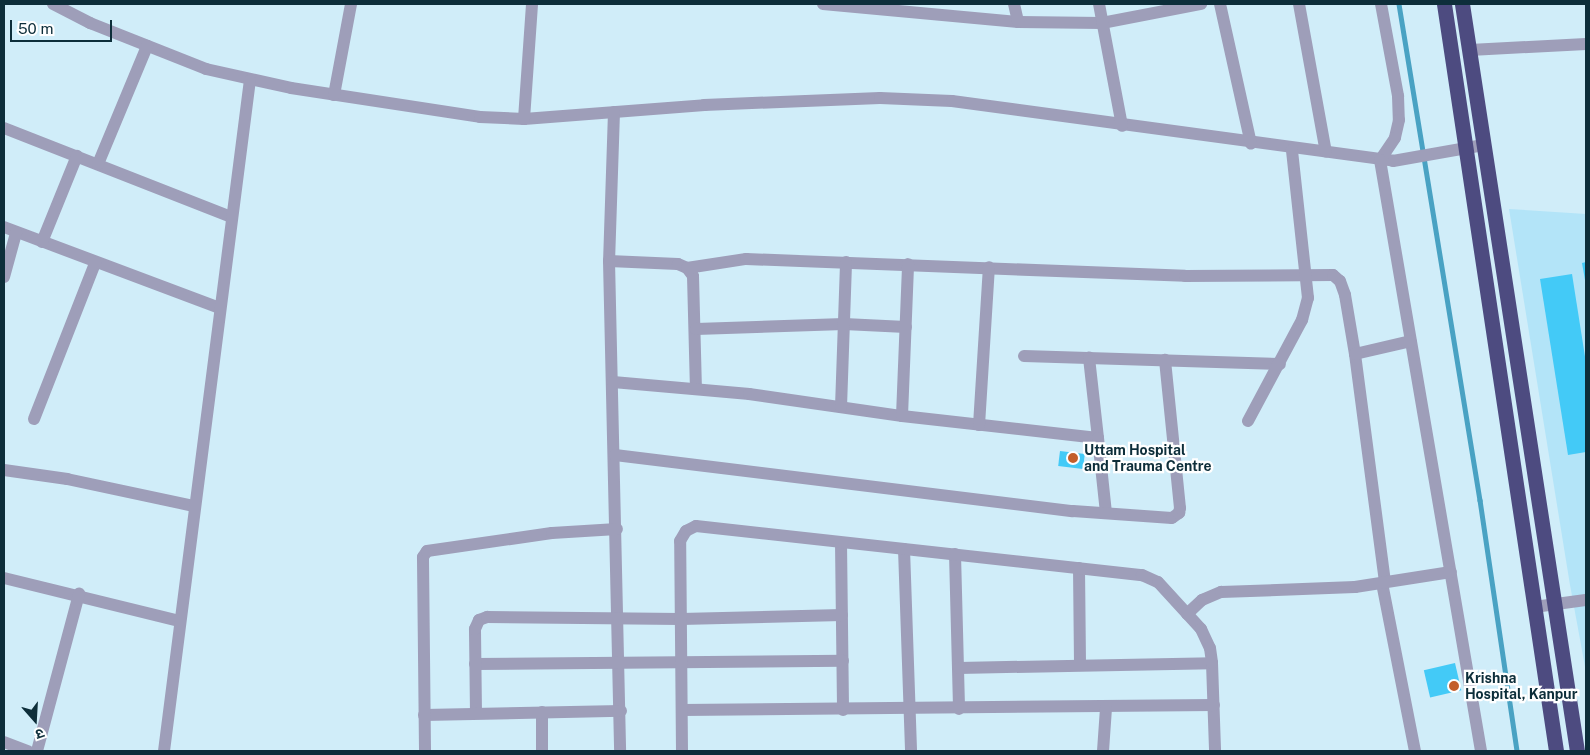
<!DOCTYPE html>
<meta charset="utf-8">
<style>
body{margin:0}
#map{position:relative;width:1590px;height:755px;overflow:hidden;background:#d0edf9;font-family:"Public Sans","Noto Sans Devanagari",sans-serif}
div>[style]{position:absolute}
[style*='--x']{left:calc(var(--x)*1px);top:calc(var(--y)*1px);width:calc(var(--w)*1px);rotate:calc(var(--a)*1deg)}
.built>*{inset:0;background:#b3e4f8}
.stream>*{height:4.5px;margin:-2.25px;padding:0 2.25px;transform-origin:2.25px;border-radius:2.25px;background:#49a2c3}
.building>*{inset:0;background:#43caf7;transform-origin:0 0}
.minor>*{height:12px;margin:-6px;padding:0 6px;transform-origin:6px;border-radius:6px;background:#9e9eb9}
.highway>*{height:15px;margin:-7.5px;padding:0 7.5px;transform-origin:7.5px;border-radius:7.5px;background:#4d4b80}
.dots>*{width:14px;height:14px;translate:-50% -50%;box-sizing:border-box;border:2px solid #fff;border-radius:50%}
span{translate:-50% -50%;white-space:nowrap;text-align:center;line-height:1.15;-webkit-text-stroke:4.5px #fff;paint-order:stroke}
.poi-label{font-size:14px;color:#0d2e3a;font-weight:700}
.left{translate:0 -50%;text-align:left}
.frame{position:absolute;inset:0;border:5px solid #0d2e3a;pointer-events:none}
.north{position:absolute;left:10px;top:695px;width:50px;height:50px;-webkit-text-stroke:4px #fff;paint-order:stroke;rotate:161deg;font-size:14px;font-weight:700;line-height:20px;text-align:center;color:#0d2e3a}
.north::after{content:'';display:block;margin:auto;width:18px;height:22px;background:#0d2e3a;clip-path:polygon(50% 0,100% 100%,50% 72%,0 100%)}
.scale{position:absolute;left:10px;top:20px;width:102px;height:22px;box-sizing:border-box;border:2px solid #0d2e3a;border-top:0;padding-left:6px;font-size:15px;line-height:18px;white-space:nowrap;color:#0d2e3a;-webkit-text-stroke:4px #fff;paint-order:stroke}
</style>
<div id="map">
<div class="built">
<div style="clip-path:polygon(1509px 209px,1586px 214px,1586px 672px,1570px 585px)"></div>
</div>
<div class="stream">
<div style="--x:1399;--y:4;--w:503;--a:80.73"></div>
<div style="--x:1480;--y:500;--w:254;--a:81.6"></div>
</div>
<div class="building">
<div style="clip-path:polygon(1586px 262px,1586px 280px,1585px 280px,1582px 263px)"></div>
<div style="clip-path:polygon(1572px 274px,1586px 363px,1586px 452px,1568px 455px,1540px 279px)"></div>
<div style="left:1060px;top:451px;width:25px;height:15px;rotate:7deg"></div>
<div style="left:1455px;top:663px;width:28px;height:32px;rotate:77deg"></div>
</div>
<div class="minor">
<div style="--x:53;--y:4;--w:42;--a:27.2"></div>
<div style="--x:90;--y:23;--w:125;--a:21.6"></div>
<div style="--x:206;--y:69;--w:87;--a:12.6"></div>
<div style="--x:291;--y:88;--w:191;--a:8.7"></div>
<div style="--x:480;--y:117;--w:44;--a:2.6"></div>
<div style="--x:524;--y:119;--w:181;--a:-4.4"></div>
<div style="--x:704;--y:105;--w:176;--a:-2.3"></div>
<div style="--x:880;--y:98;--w:72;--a:2.4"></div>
<div style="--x:952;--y:101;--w:445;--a:7.7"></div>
<div style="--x:1393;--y:161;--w:92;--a:-10"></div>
<div style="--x:823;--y:4;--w:196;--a:5.3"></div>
<div style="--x:1018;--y:22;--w:84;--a:0.7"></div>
<div style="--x:1102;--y:23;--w:101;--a:-10.9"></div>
<div style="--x:1014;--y:4;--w:18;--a:77"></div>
<div style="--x:1099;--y:4;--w:124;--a:79.3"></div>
<div style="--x:1220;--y:4;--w:143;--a:77.5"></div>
<div style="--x:1299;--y:4;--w:150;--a:79.7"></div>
<div style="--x:1381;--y:4;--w:94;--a:79.5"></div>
<div style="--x:1398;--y:96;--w:24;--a:88"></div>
<div style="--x:1399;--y:120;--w:18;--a:103"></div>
<div style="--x:1395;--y:138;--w:27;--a:124"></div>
<div style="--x:1380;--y:160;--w:600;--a:80.3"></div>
<div style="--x:1470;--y:50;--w:116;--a:-3"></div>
<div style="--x:334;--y:95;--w:93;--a:-79.4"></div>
<div style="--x:614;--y:112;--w:149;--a:91.9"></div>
<div style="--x:609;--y:261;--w:490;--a:88.7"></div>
<div style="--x:524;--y:119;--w:115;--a:-86"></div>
<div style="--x:4;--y:128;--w:244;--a:21.4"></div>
<div style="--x:98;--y:164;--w:128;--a:-67.4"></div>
<div style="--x:4;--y:227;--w:230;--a:20.6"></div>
<div style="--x:42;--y:242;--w:93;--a:-67.9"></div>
<div style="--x:609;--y:261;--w:69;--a:2.5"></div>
<div style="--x:678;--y:264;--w:10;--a:24"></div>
<div style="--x:687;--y:268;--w:10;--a:53"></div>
<div style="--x:693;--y:276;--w:113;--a:88.5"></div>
<div style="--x:687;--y:268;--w:60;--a:-8.7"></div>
<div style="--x:746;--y:259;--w:439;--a:2.2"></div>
<div style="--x:1185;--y:276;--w:148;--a:-0.4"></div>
<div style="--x:1333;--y:275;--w:9;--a:41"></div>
<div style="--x:1340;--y:281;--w:15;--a:70"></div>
<div style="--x:1345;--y:295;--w:60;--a:80.4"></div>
<div style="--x:4;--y:277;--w:46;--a:-74.7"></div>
<div style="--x:696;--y:329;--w:148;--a:-1.9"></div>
<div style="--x:844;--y:324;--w:62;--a:2.8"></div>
<div style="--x:1024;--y:356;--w:256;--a:1.8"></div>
<div style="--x:613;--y:382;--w:137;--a:5"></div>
<div style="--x:749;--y:394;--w:155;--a:8.2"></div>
<div style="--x:902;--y:416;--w:197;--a:6.4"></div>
<div style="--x:1098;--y:438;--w:81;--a:-96.4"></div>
<div style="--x:841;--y:407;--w:145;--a:-88"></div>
<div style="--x:902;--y:416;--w:152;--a:-87.7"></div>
<div style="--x:34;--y:419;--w:168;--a:-68.6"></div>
<div style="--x:1248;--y:421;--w:115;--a:-61.9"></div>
<div style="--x:1302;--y:320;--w:23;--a:-75"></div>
<div style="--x:1308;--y:298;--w:149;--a:-96.2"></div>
<div style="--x:979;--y:425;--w:158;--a:-86.4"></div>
<div style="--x:1098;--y:438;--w:75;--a:83.9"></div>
<div style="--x:615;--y:455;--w:461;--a:7"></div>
<div style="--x:1073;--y:511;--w:99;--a:4"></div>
<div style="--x:1172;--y:518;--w:9;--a:-36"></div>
<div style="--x:1179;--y:513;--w:5;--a:-79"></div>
<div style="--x:1180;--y:508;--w:149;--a:-95.8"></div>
<div style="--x:4;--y:470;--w:64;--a:8.1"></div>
<div style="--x:67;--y:479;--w:130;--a:12"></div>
<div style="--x:841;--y:543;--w:167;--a:89.3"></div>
<div style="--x:904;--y:549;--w:202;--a:88"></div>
<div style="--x:955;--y:554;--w:155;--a:88.5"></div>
<div style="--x:1079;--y:568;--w:97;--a:89.4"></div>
<div style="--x:4;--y:578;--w:180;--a:13.8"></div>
<div style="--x:1385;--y:582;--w:230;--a:-97.5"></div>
<div style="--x:1355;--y:354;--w:57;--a:-13.1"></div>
<div style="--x:1382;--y:583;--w:171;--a:78.9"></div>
<div style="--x:1534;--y:607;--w:52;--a:-7.7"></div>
<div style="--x:1187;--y:614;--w:21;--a:-43"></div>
<div style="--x:1202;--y:600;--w:21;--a:-23"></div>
<div style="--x:1221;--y:592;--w:134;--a:-2.1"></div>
<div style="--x:1355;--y:587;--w:97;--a:-8.9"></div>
<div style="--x:475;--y:664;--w:368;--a:-0.5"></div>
<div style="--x:959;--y:668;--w:253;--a:-1.1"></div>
<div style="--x:1212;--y:663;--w:88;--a:88"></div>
<div style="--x:682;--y:710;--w:532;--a:-0.54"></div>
<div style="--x:542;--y:712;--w:39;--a:90"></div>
<div style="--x:476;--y:713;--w:84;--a:-90.7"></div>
<div style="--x:475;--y:629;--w:10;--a:-66"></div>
<div style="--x:479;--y:620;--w:9;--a:-21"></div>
<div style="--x:487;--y:617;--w:194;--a:0.6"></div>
<div style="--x:681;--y:619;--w:161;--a:-1.4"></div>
<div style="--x:424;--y:715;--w:197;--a:-1.2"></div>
<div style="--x:4;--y:742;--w:26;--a:21"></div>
<div style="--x:37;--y:751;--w:163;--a:-75"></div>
<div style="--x:164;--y:751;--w:676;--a:-82.7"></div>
<div style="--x:425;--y:751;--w:194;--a:-90.6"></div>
<div style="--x:423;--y:557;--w:7;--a:-56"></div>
<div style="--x:427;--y:551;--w:126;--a:-8.2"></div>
<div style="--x:552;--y:533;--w:65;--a:-3.5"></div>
<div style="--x:682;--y:751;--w:210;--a:-90.5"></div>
<div style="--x:680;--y:541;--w:12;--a:-59"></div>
<div style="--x:686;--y:531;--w:11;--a:-27"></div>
<div style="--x:696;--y:526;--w:449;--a:6.3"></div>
<div style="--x:1142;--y:575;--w:17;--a:24"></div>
<div style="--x:1158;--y:582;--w:64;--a:47.5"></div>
<div style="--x:1201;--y:629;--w:21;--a:65"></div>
<div style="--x:1210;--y:648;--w:15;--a:82"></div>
<div style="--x:1103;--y:751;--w:43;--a:-86"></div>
</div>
<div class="highway">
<div style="--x:1444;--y:4;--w:755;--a:81.47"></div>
<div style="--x:1462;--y:4;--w:756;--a:81.25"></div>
</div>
<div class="dots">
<div style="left:1073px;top:458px;background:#c35e2b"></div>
<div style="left:1454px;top:686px;background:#c35e2b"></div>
</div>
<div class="poi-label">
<span class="left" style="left:1084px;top:458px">Uttam Hospital<br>and Trauma Centre</span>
<span class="left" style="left:1465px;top:686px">Krishna<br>Hospital, Kanpur</span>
</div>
<div class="frame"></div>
<div class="north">उ</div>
<div class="scale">50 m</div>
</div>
